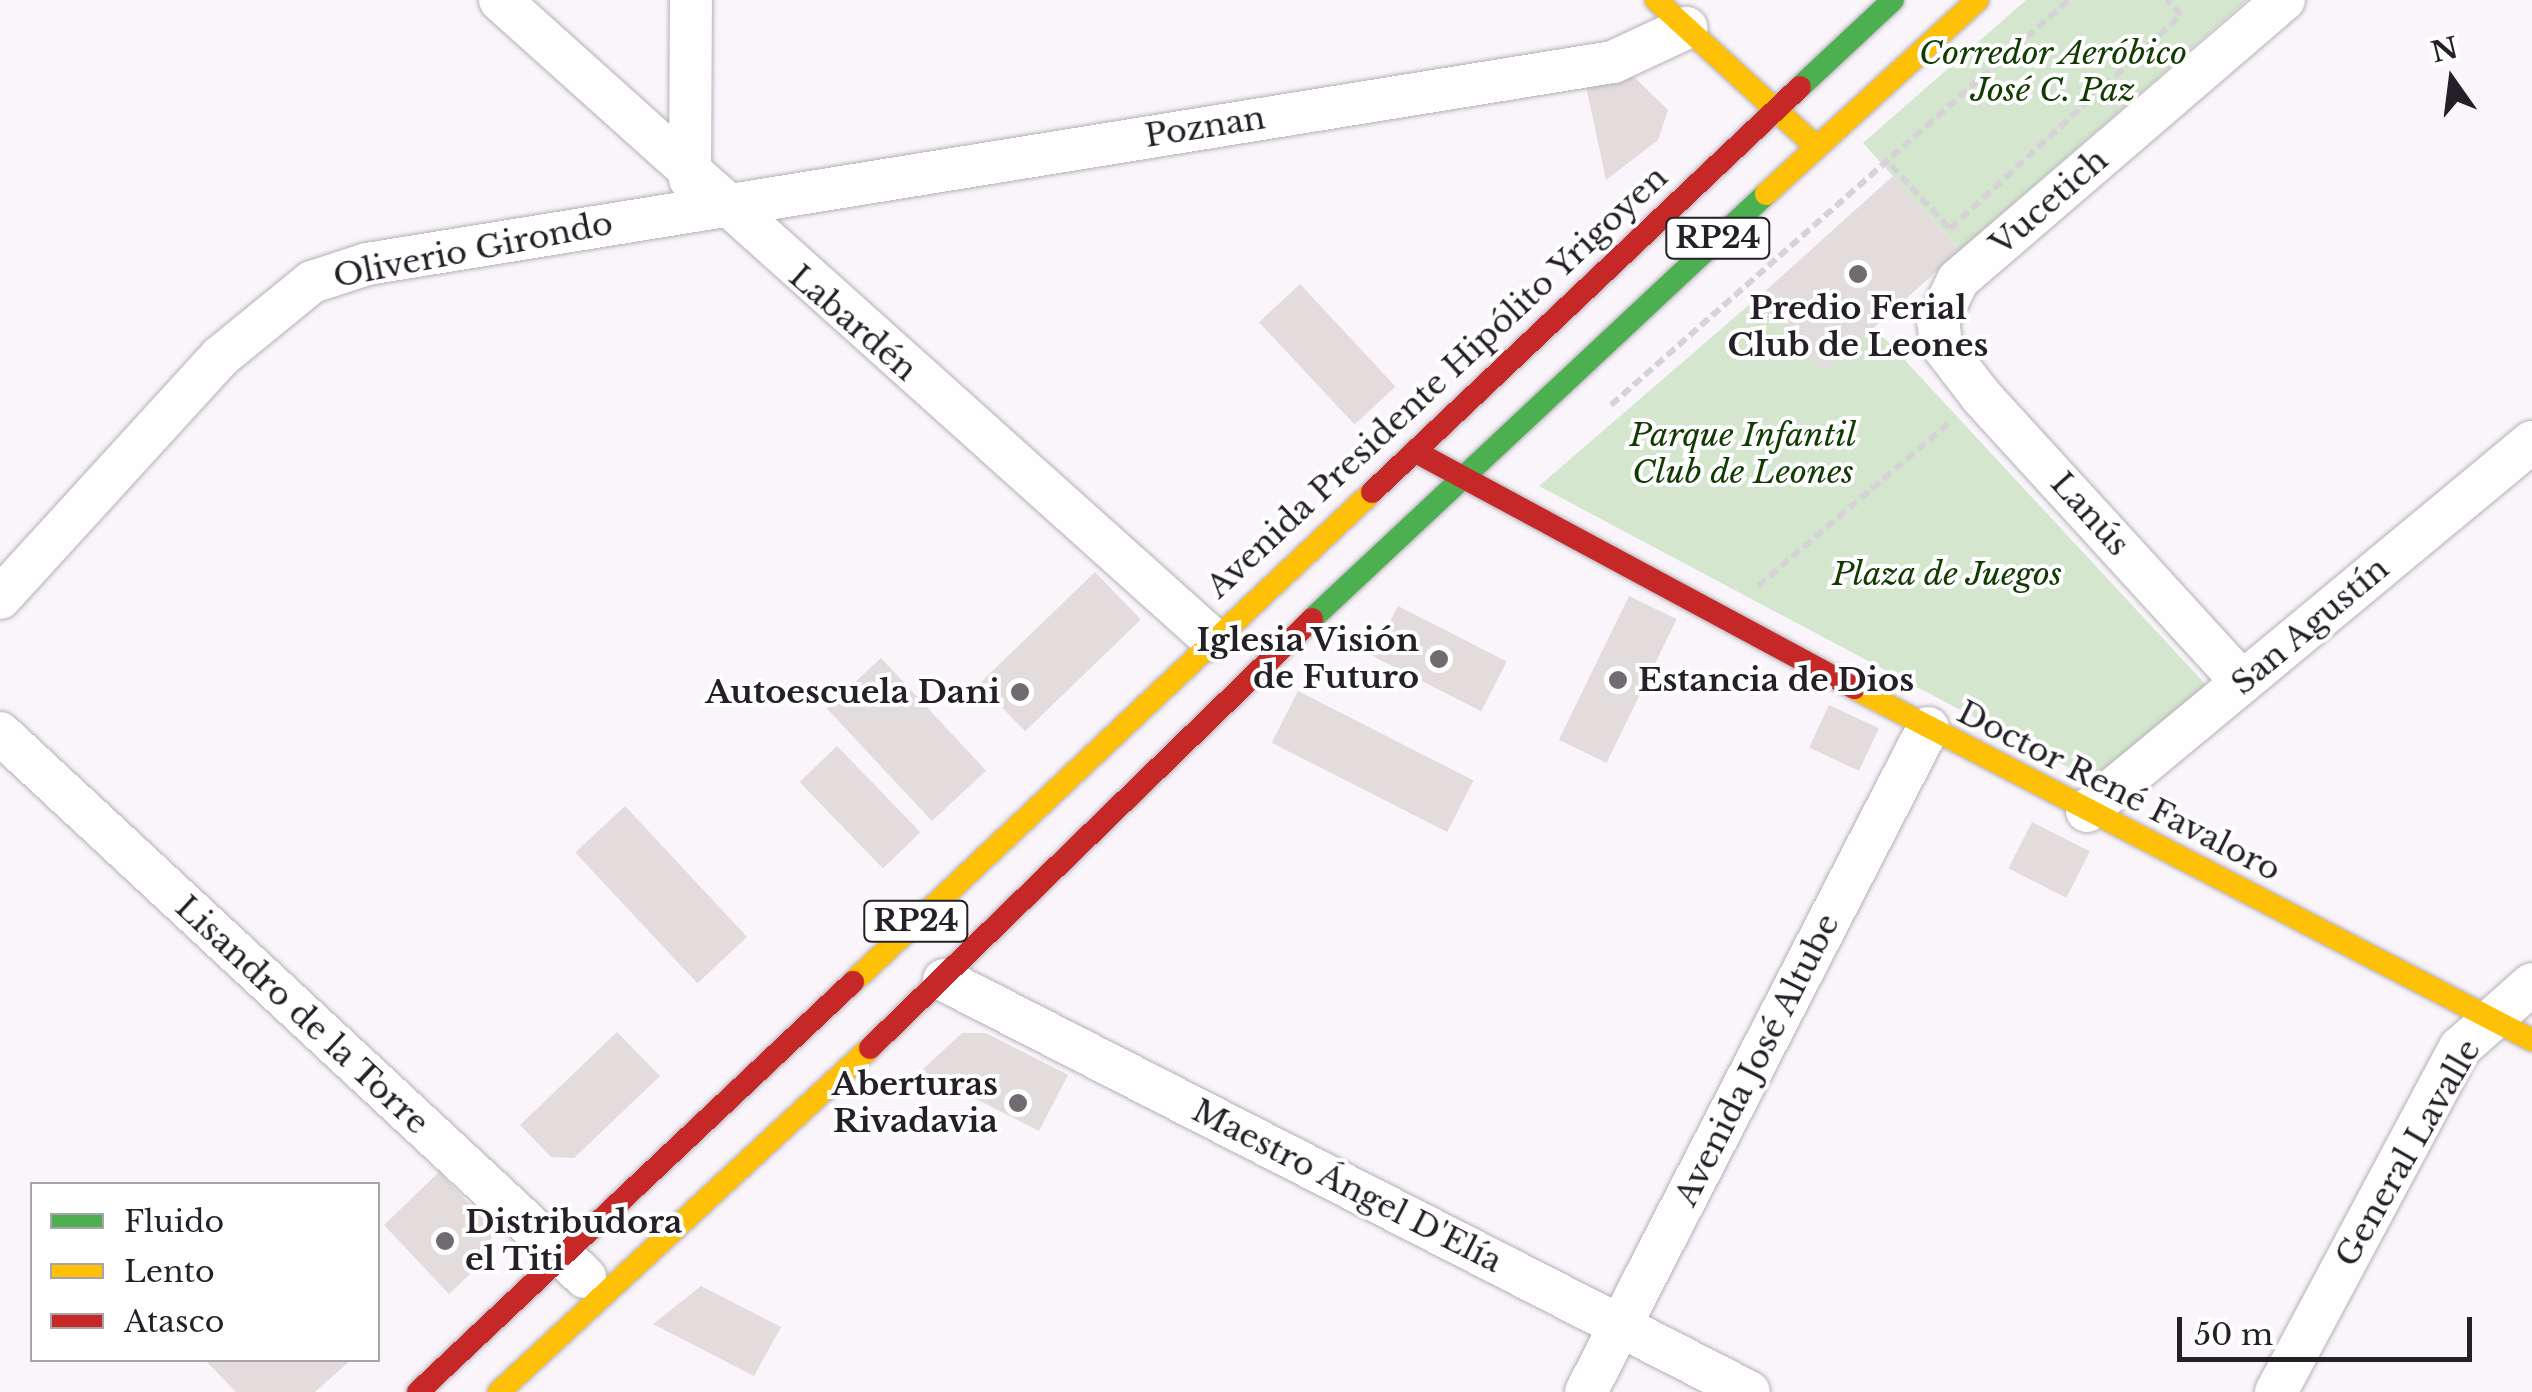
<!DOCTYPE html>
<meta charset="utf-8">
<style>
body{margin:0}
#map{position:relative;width:2532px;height:1392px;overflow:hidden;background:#faf5fb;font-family:"Libre Baskerville",serif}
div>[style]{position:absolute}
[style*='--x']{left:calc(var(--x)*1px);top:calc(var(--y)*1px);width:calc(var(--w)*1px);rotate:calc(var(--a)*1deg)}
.green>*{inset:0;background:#d4e7ce}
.building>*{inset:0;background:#e3dcdd;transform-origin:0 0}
.path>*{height:6px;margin-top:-3px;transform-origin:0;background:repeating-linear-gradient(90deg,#d6d3d7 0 10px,transparent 0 15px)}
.roads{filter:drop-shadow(0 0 2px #b5b0b7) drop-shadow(0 0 2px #b5b0b7)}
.street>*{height:42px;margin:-21px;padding:0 21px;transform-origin:21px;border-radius:21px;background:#fefefe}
.fast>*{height:22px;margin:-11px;padding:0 11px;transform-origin:11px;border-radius:11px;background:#4caf50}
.slow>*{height:22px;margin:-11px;padding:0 11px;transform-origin:11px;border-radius:11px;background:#ffc107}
.jam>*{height:22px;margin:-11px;padding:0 11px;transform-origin:11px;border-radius:11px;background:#c62828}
.dots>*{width:28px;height:28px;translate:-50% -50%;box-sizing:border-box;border:5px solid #fff;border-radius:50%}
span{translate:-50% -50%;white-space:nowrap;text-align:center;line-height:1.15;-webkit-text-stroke:8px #fff;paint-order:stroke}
.shield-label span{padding:2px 8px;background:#fff;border:2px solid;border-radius:8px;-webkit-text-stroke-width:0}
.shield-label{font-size:30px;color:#251f27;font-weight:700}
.park-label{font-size:32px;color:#123b02;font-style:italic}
.street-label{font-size:32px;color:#251f27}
.poi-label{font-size:32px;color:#251f27;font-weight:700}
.right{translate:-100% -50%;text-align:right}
.left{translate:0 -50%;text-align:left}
.legend{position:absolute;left:30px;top:1182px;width:350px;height:180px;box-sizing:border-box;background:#fff;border:2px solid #a8a5a9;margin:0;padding:12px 18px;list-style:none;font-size:30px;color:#251f27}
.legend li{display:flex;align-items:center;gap:20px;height:50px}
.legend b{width:50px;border:2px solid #a8a5a9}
.north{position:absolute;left:2402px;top:30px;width:100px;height:100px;-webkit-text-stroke:8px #fff;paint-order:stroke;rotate:346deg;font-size:28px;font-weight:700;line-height:40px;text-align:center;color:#251f27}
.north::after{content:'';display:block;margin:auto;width:35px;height:45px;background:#251f27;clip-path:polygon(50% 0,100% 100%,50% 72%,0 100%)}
.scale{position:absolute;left:2177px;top:1317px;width:295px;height:45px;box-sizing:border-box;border:5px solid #251f27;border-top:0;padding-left:12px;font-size:30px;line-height:35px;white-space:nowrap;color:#251f27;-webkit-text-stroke:8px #fff;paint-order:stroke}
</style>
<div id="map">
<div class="green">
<div style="clip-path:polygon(2026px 0,2247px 0,1960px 250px,1863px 143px)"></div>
<div style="clip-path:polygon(1757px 298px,1823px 371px,1874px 327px,2209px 688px,2090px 779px,1539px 486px)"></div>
</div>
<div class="building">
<div style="clip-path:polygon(1633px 76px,1668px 110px,1658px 140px,1606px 180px,1586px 86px)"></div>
<div style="left:1893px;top:176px;width:100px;height:183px;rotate:48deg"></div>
<div style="left:1300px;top:284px;width:140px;height:56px;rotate:47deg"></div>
<div style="left:1095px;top:572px;width:66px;height:161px;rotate:46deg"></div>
<div style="left:1629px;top:596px;width:53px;height:160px;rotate:26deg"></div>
<div style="left:1398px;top:606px;width:122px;height:56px;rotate:27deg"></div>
<div style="left:881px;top:658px;width:154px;height:74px;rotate:47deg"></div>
<div style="left:1298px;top:691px;width:197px;height:58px;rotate:27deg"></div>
<div style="left:1829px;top:705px;width:55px;height:47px;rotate:25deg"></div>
<div style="left:837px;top:746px;width:120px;height:52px;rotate:46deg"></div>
<div style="left:625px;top:806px;width:179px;height:68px;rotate:47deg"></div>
<div style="left:2032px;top:822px;width:65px;height:52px;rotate:27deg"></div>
<div style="clip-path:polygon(617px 1032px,660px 1076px,574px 1158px,551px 1157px,520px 1125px)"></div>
<div style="clip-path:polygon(962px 1033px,986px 1033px,1068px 1075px,1039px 1131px,921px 1071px)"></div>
<div style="clip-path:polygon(439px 1172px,491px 1227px,491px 1254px,449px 1294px,384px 1225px)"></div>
<div style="clip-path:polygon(701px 1286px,781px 1327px,754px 1376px,653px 1324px)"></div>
<div style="clip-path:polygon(205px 1360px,351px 1360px,315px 1392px,236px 1392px)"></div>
</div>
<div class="path">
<div style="--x:1891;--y:165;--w:87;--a:47.3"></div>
<div style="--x:1950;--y:229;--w:315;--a:-42.8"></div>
<div style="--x:2181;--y:15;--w:21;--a:-133"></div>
<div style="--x:1611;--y:405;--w:611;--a:-41.49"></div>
<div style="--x:1758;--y:586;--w:253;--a:-40.5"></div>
</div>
<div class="roads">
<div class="street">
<div style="--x:500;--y:0;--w:957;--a:41.91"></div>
<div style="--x:690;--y:179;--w:179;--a:-89.7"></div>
<div style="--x:0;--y:598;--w:326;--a:-47.6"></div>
<div style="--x:220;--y:357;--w:119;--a:-39.2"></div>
<div style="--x:312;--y:282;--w:58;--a:-18.1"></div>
<div style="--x:367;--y:264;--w:1262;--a:-9.21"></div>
<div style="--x:1613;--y:62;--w:81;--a:-25"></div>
<div style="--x:2242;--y:682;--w:387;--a:-132.4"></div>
<div style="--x:1981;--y:396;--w:66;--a:-127.6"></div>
<div style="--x:1941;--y:344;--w:23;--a:-97"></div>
<div style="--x:1938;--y:321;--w:46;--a:-64"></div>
<div style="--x:1958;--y:280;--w:430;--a:-40.7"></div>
<div style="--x:0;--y:733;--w:799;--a:42.92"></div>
<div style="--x:2087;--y:811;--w:578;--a:-39.67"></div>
<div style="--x:944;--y:980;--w:904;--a:27.1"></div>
<div style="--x:1586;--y:1392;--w:747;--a:-62.75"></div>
<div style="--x:2276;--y:1392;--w:390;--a:-61.9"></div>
<div style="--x:2460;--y:1048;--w:96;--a:-41.6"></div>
</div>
<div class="fast">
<div style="--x:1800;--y:87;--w:127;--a:-43.1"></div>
<div style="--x:1312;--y:619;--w:622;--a:-43.11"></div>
</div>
<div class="slow">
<div style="--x:1656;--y:0;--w:210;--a:42.5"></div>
<div style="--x:1766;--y:194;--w:287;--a:-42.5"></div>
<div style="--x:1854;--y:688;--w:764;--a:27.44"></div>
<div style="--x:853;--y:982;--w:714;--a:-43.35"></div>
<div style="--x:499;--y:1392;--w:506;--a:-42.84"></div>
</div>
<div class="jam">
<div style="--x:1416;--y:452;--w:498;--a:28.3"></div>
<div style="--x:1372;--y:492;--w:589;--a:-43.42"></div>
<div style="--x:870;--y:1048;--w:616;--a:-44.14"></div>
<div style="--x:418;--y:1392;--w:598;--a:-43.31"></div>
</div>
</div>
<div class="dots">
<div style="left:1858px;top:274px;background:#706a71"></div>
<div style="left:1439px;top:659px;background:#706a71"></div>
<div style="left:1618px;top:680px;background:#706a71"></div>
<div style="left:1020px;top:692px;background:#706a71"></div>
<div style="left:1018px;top:1103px;background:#706a71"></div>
<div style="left:445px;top:1241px;background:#706a71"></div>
</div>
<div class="shield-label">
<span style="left:1718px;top:238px">RP24</span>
<span style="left:916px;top:921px">RP24</span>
</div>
<div class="park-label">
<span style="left:2053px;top:72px">Corredor Aeróbico<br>José C. Paz</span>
<span style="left:1743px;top:454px">Parque Infantil<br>Club de Leones</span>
<span style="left:1947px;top:574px">Plaza de Juegos</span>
</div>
<div class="street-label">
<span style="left:1205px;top:127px;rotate:-9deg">Poznan</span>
<span style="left:2049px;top:202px;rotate:-41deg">Vucetich</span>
<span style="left:473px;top:250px;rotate:-11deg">Oliverio Girondo</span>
<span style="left:853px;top:323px;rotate:41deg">Labardén</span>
<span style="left:1437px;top:382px;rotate:-43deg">Avenida Presidente Hipólito Yrigoyen</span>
<span style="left:2090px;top:514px;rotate:48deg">Lanús</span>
<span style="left:2310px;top:626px;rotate:-40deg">San Agustín</span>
<span style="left:2119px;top:791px;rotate:27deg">Doctor René Favaloro</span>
<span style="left:302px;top:1015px;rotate:43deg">Lisandro de la Torre</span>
<span style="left:1757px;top:1060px;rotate:-63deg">Avenida José Altube</span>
<span style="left:2408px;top:1153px;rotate:-60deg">General Lavalle</span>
<span style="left:1347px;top:1186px;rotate:27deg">Maestro Ángel D'Elía</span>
</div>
<div class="poi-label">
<span style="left:1858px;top:327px">Predio Ferial<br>Club de Leones</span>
<span class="right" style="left:1419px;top:659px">Iglesia Visión<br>de Futuro</span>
<span class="left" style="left:1638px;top:680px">Estancia de Dios</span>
<span class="right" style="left:1000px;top:692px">Autoescuela Dani</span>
<span class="right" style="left:998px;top:1103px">Aberturas<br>Rivadavia</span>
<span class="left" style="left:465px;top:1241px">Distribudora<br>el Titi</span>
</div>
<ul class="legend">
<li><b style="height:12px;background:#4caf50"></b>Fluido</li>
<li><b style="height:12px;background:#ffc107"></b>Lento</li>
<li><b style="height:12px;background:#c62828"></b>Atasco</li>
</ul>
<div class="north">N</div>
<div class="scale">50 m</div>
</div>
